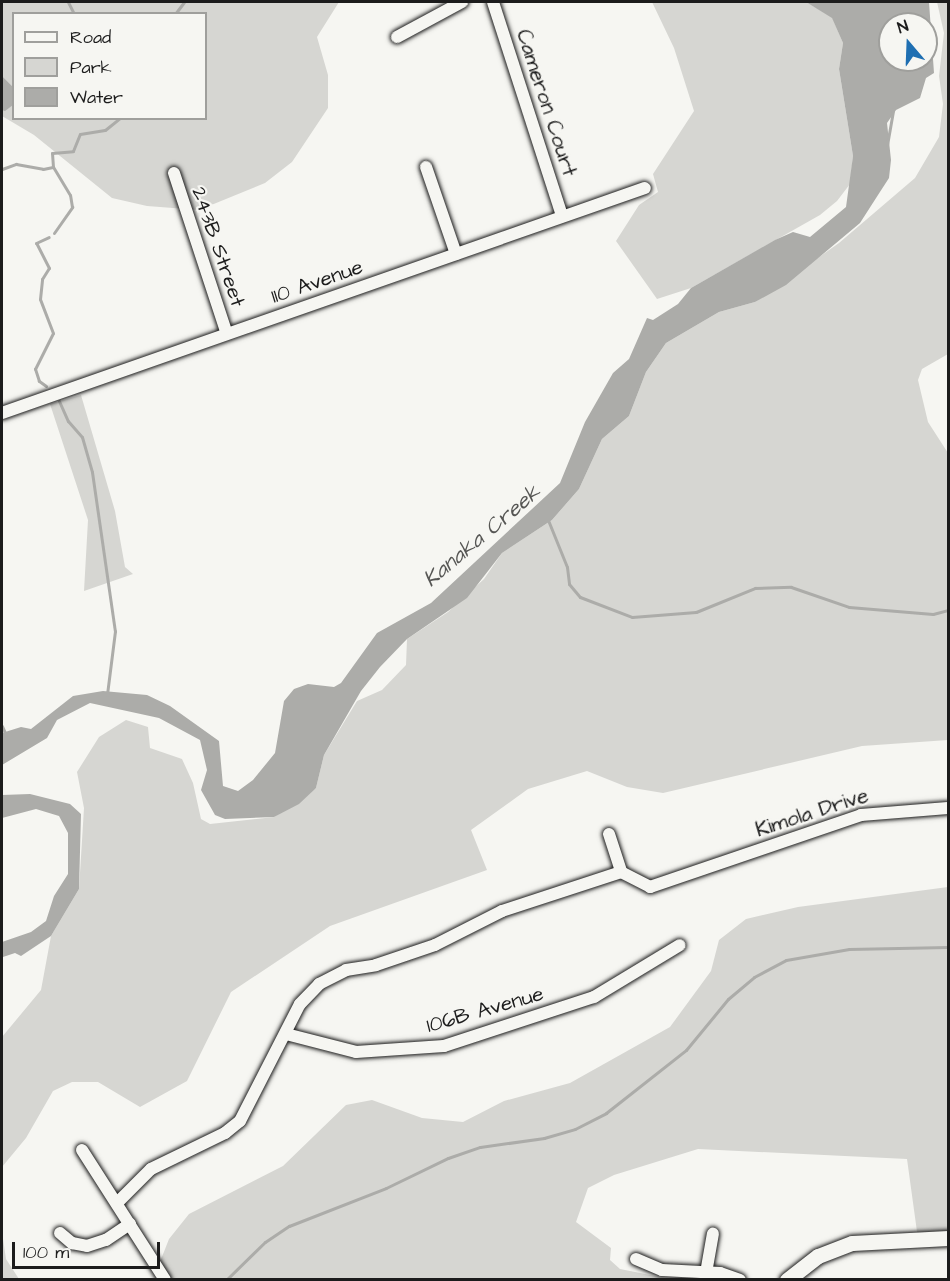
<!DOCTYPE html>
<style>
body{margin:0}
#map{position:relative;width:950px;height:1281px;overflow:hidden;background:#f6f6f2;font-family:"Architects Daughter",sans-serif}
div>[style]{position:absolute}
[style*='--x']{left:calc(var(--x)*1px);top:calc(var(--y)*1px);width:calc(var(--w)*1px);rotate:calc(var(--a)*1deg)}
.green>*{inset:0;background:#d6d6d2}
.water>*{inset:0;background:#acaca9}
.stream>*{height:3px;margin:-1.5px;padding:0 1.5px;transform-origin:1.5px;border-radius:1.5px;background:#acaca9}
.roads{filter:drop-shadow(0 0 2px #1c1c1c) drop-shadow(0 0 2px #1c1c1c)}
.minor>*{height:12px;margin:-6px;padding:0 6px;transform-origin:6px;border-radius:6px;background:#f6f6f2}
.tertiary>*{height:15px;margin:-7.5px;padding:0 7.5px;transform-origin:7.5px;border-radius:7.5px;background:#f6f6f2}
span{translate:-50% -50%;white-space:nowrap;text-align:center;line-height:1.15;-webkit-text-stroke:4.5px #f6f6f2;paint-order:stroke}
.street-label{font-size:21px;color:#1c1c1c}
.water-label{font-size:22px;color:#565654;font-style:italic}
.frame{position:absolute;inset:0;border:3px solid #1c1c1c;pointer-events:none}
.legend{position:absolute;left:12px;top:12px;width:195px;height:108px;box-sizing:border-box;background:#f6f6f2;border:2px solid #9f9f9c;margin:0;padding:8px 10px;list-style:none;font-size:18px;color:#1c1c1c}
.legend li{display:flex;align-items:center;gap:12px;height:30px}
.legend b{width:30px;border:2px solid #9f9f9c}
.north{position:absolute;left:878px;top:12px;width:60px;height:60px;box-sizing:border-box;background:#f6f6f2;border:2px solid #9f9f9c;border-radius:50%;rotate:341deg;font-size:16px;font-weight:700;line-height:24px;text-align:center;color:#1c1c1c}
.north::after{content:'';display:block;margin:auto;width:21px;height:27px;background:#1f6fb2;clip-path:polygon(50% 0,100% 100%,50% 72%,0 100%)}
.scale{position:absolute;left:12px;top:1242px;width:148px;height:27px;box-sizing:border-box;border:3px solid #1c1c1c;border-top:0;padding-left:8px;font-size:18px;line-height:21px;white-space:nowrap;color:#1c1c1c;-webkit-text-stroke:4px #f6f6f2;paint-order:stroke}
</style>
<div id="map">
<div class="green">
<div style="clip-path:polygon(2px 2px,339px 2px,317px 37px,328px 75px,328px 108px,292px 162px,265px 183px,199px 210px,147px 206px,112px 198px,34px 135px,2px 116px,2px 110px,13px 105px,14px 118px,206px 118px,206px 14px,14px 14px,13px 87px,2px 76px)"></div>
<div style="clip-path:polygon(652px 2px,806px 2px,832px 17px,843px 43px,839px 69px,853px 156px,850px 184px,837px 201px,820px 215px,691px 288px,657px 299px,616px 241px,639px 205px,658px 192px,653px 174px,694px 111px,674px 48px)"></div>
<div style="clip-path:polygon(937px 2px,948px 2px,948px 354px,922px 369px,918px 380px,928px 422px,948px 453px,948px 740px,862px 746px,663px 793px,627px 787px,587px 771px,528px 789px,471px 830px,487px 870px,330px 926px,231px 992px,187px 1081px,140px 1107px,98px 1082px,72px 1082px,53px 1091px,26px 1138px,2px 1167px,2px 1037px,41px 990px,51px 936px,79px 889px,84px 808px,77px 772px,99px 737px,126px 720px,148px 727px,150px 748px,182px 759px,193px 783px,201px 819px,210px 824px,274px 817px,316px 788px,324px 755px,357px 701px,382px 690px,406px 665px,407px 639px,448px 612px,484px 579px,502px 553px,552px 520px,579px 489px,602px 439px,629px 416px,646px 372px,666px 343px,719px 312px,755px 302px,839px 243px,915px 178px,939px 137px,943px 104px,939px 76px,944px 33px)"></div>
<div style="clip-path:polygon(81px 395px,115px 511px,125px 567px,133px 574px,84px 591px,88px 520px,50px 404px)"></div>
<div style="clip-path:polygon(948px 887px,948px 1238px,918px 1239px,907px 1159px,698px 1149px,614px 1175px,588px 1188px,576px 1222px,611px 1248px,610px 1260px,620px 1269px,670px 1279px,165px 1280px,158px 1267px,169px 1239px,189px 1214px,283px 1166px,346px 1105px,372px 1100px,422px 1118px,463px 1122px,504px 1101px,570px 1083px,670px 1027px,711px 971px,719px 940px,746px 919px,798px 907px)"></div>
<div style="clip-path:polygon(2px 1232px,6px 1259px,19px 1279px,2px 1279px)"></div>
</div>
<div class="water">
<div style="clip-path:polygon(evenodd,806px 2px,929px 2px,934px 73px,926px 78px,920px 98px,896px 110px,887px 123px,891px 160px,889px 178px,878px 195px,860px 223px,786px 285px,755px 302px,719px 312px,666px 343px,646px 372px,629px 416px,602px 439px,579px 489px,552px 520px,502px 553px,467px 598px,407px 639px,380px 667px,361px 691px,324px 755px,316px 788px,299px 804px,274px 817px,225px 819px,215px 815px,201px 790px,207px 770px,200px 740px,159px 718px,90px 703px,57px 720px,47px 738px,2px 765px,2px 733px,21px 727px,31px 729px,73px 696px,103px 691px,147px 695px,170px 706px,219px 741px,223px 786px,238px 791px,253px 780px,275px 753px,284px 701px,294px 689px,308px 684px,334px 687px,341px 683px,377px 633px,431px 603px,560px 483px,585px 422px,613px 373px,629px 359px,647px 318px,653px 320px,678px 304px,691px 288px,775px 240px,793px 232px,810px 237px,846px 207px,853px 156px,839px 69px,843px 43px,832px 18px,806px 2px,890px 24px,926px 24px,926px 60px,890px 60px,890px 24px)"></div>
<div style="clip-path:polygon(2px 76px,13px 87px,13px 105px,5px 111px,2px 110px)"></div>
<div style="clip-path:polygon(30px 794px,70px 804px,81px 814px,79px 889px,51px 936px,21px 956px,15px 953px,3px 957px,2px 942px,31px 932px,46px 921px,54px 896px,68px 874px,68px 833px,59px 816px,36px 809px,2px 818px,2px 795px)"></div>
</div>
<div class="stream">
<div style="--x:68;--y:2;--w:13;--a:63"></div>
<div style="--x:175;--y:14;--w:15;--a:-53"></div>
<div style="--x:887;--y:145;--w:36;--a:-80"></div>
<div style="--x:2;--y:169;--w:15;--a:-20"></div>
<div style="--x:16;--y:164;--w:27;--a:10"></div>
<div style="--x:43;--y:169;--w:10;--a:-11"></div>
<div style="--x:54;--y:233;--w:32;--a:-55"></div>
<div style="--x:72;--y:207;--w:12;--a:-99"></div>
<div style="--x:70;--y:195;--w:33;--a:-121"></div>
<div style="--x:53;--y:167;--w:14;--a:-94"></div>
<div style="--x:52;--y:153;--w:21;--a:-5"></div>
<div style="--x:73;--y:151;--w:18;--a:-68"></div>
<div style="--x:80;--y:134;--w:25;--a:-9"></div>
<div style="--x:105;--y:130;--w:19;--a:-39"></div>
<div style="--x:46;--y:386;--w:9;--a:-144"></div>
<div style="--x:39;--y:381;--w:13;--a:-108"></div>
<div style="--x:35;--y:369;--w:40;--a:-63.4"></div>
<div style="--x:53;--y:333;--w:36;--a:-111"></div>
<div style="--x:40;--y:299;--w:20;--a:-84"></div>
<div style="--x:42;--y:279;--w:13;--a:-58"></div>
<div style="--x:49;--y:268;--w:28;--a:-117"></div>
<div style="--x:36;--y:243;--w:14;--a:-25"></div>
<div style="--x:59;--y:401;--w:22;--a:66"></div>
<div style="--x:68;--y:421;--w:21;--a:49"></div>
<div style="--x:82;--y:437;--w:36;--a:74"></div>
<div style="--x:92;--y:472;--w:161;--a:81.8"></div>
<div style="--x:115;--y:631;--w:64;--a:97.2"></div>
<div style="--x:548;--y:520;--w:51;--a:68"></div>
<div style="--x:567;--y:567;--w:17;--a:83"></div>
<div style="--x:569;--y:584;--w:17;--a:50"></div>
<div style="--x:580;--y:597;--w:56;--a:21"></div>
<div style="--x:632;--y:617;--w:64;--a:-4.5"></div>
<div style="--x:696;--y:612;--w:64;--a:-22.1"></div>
<div style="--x:755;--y:588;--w:36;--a:-2"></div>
<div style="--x:791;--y:587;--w:61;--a:19"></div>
<div style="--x:849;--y:607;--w:84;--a:4.8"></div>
<div style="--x:933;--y:614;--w:16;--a:-15"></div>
<div style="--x:2;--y:726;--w:10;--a:66"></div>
<div style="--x:226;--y:1280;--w:54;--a:-44.3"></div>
<div style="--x:265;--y:1242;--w:29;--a:-34"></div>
<div style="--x:289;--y:1226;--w:104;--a:-21.4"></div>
<div style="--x:386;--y:1188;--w:69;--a:-25.8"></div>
<div style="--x:448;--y:1158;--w:34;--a:-19"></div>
<div style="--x:480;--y:1147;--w:65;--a:-8"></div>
<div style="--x:544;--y:1138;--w:32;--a:-16"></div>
<div style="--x:575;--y:1129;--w:35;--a:-27"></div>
<div style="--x:606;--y:1113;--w:102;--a:-38.2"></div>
<div style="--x:686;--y:1050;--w:66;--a:-50.5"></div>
<div style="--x:728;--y:999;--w:34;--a:-40"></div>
<div style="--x:754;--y:977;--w:36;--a:-28"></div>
<div style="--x:786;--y:960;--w:64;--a:-9.9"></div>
<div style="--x:849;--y:949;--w:99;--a:-1.2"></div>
</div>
<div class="roads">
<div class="minor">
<div style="--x:493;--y:2;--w:225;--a:72.1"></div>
<div style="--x:397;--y:37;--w:74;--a:-28.3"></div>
<div style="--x:426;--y:167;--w:92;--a:71"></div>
<div style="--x:174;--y:173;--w:169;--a:71.8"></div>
<div style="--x:2;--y:413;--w:681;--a:-19.29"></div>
<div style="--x:609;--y:834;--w:40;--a:72"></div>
<div style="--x:621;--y:872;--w:33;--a:27"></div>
<div style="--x:650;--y:887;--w:223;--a:-18.8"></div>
<div style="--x:861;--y:815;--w:87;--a:-4.6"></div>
<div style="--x:286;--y:1034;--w:72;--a:14.4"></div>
<div style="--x:356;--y:1052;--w:88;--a:-3.9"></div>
<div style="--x:444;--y:1046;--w:158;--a:-18.1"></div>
<div style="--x:594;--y:997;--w:100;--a:-31.2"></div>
<div style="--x:82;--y:1150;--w:154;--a:57.4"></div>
<div style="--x:117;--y:1203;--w:48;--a:-45"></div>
<div style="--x:151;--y:1169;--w:82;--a:-25.9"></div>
<div style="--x:225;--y:1133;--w:19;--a:-39"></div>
<div style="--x:240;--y:1121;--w:131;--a:-62.9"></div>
<div style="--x:300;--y:1004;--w:28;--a:-46"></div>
<div style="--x:319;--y:984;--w:30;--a:-27"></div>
<div style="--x:346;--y:970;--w:30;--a:-9"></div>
<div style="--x:376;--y:965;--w:62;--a:-18.7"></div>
<div style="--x:435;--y:945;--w:75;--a:-26.9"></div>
<div style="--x:502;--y:911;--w:125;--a:-18.1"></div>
<div style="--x:60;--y:1233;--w:16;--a:40"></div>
<div style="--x:72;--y:1243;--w:15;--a:11"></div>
<div style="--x:87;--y:1246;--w:20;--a:-18"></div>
<div style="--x:106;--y:1240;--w:29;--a:-34"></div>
<div style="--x:636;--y:1259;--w:28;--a:23"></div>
<div style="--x:662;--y:1270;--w:58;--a:3"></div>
<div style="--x:720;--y:1273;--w:21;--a:19"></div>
<div style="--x:706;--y:1273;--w:40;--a:-80"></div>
</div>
<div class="tertiary">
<div style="--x:787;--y:1280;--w:39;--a:-38"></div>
<div style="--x:818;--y:1256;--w:36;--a:-21"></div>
<div style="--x:852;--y:1243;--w:96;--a:-3"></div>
</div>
</div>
<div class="street-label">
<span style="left:546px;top:103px;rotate:72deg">Cameron Court</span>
<span style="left:218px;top:247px;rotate:71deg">243B Street</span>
<span style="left:317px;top:282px;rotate:-19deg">110 Avenue</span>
<span style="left:812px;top:813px;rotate:-18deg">Kimola Drive</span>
<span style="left:485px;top:1010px;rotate:-16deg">106B Avenue</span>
</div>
<div class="water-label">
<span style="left:482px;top:536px;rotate:-40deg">Kanaka Creek</span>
</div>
<div class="frame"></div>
<ul class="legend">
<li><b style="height:8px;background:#f6f6f2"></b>Road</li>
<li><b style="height:16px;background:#d6d6d2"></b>Park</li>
<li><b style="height:16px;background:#acaca9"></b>Water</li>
</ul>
<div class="north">N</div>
<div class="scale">100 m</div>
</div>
